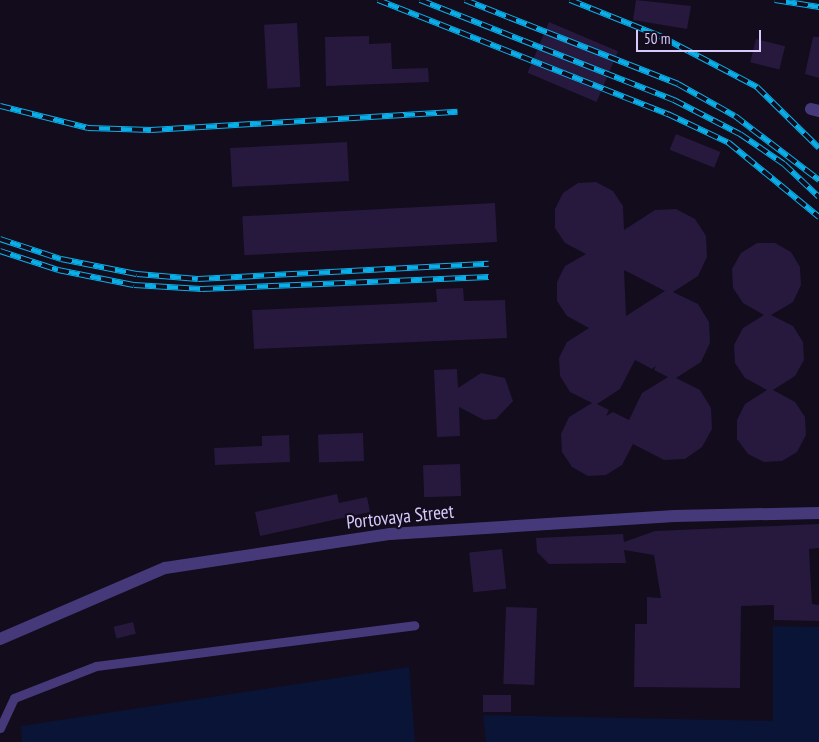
<!DOCTYPE html>
<style>
body{margin:0}
#map{position:relative;width:819px;height:742px;overflow:hidden;background:#120c1c;font-family:"PT Sans Narrow",sans-serif}
div>[style]{position:absolute}
[style*='--x']{left:calc(var(--x)*1px);top:calc(var(--y)*1px);width:calc(var(--w)*1px);rotate:calc(var(--a)*1deg)}
.water>*{inset:0;background:#0a1437}
.building>*{inset:0;background:#26193d;transform-origin:0 0}
.service>*{height:9px;margin:-4.5px;padding:0 4.5px;transform-origin:4.5px;border-radius:4.5px;background:#46397a}
.minor>*{height:12px;margin:-6px;padding:0 6px;transform-origin:6px;border-radius:6px;background:#46397a}
.rail>*{height:5.5px;margin-top:-2.75px;transform-origin:0;background:repeating-linear-gradient(90deg,#120c1c 0 11px,#0aafe9 0 22px);box-sizing:border-box;border-block:1px solid #0aafe9}
span{translate:-50% -50%;white-space:nowrap;text-align:center;line-height:1.15;-webkit-text-stroke:4px #120c1c;paint-order:stroke}
.street-label{font-size:19px;color:#d8cafd}
.scale{position:absolute;left:636px;top:30px;width:125px;height:22px;box-sizing:border-box;border:2px solid #d8cafd;border-top:0;padding-left:6px;font-size:15px;line-height:18px;white-space:nowrap;color:#d8cafd;-webkit-text-stroke:4px #120c1c;paint-order:stroke}
</style>
<div id="map">
<div class="water">
<div style="clip-path:polygon(773px 626px,819px 627px,819px 742px,486px 742px,483px 715px,773px 721px)"></div>
<div style="clip-path:polygon(409px 667px,415px 742px,22px 742px,21px 726px)"></div>
</div>
<div class="building">
<div style="clip-path:polygon(636px 0,691px 6px,687px 29px,633px 20px)"></div>
<div style="left:549px;top:22px;width:75px;height:55px;rotate:23deg"></div>
<div style="left:297px;top:23px;width:64px;height:33px;rotate:87deg"></div>
<div style="clip-path:polygon(369px 36px,369px 44px,391px 43px,392px 69px,428px 68px,429px 82px,326px 86px,325px 37px)"></div>
<div style="clip-path:polygon(813px 37px,819px 37px,819px 78px,805px 74px)"></div>
<div style="left:756px;top:39px;width:30px;height:24px;rotate:14deg"></div>
<div style="left:676px;top:134px;width:48px;height:17px;rotate:22deg"></div>
<div style="left:347px;top:142px;width:39px;height:117px;rotate:87deg"></div>
<div style="clip-path:polygon(evenodd,596px 182px,613px 191px,623px 206px,624px 230px,655px 210px,676px 209px,695px 219px,706px 236px,707px 257px,698px 276px,673px 292px,698px 304px,709px 322px,710px 343px,701px 362px,676px 378px,700px 390px,711px 408px,712px 429px,702px 447px,685px 459px,664px 460px,633px 444px,622px 465px,606px 475px,588px 476px,572px 467px,562px 452px,561px 434px,569px 417px,592px 403px,570px 392px,560px 376px,559px 358px,567px 342px,589px 328px,567px 316px,557px 301px,557px 282px,565px 266px,586px 254px,565px 243px,555px 228px,555px 209px,563px 193px,578px 183px,596px 182px,624px 270px,665px 291px,626px 316px,624px 270px,596px 182px,635px 360px,652px 369px,656px 366px,654px 370px,668px 377px,642px 393px,629px 420px,613px 412px,606px 416px,609px 410px,597px 404px,620px 389px,635px 360px)"></div>
<div style="left:495px;top:203px;width:39px;height:253px;rotate:87deg"></div>
<div style="clip-path:polygon(757px 243px,775px 243px,791px 252px,800px 267px,801px 285px,793px 302px,771px 315px,793px 326px,803px 342px,804px 360px,795px 376px,773px 390px,795px 402px,805px 417px,806px 435px,797px 452px,782px 461px,764px 462px,748px 454px,737px 439px,737px 420px,745px 404px,767px 390px,745px 378px,735px 363px,734px 345px,743px 328px,764px 315px,743px 303px,733px 288px,732px 269px,741px 253px)"></div>
<div style="clip-path:polygon(463px 288px,464px 301px,505px 300px,507px 338px,254px 349px,252px 310px,437px 302px,436px 289px)"></div>
<div style="clip-path:polygon(457px 369px,458px 388px,481px 373px,505px 378px,513px 401px,496px 419px,484px 420px,459px 407px,460px 436px,437px 437px,434px 370px)"></div>
<div style="left:363px;top:433px;width:28px;height:45px;rotate:88deg"></div>
<div style="clip-path:polygon(289px 435px,290px 462px,215px 465px,214px 448px,262px 446px,262px 436px)"></div>
<div style="left:460px;top:464px;width:32px;height:37px;rotate:88deg"></div>
<div style="clip-path:polygon(337px 494px,339px 503px,367px 497px,370px 512px,260px 536px,255px 512px)"></div>
<div style="clip-path:polygon(819px 524px,819px 548px,809px 549px,812px 604px,819px 605px,819px 621px,774px 620px,774px 605px,741px 606px,740px 688px,634px 687px,635px 624px,647px 624px,647px 597px,661px 598px,654px 555px,624px 550px,626px 563px,549px 564px,537px 552px,536px 538px,623px 534px,624px 542px,655px 531px)"></div>
<div style="left:502px;top:549px;width:40px;height:33px;rotate:84deg"></div>
<div style="left:506px;top:607px;width:31px;height:77px;rotate:2deg"></div>
<div style="left:133px;top:622px;width:12px;height:20px;rotate:76deg"></div>
<div style="left:483px;top:695px;width:28px;height:17px"></div>
</div>
<div class="service">
<div style="--x:0;--y:728;--w:33;--a:-65"></div>
<div style="--x:14;--y:698;--w:88;--a:-21.3"></div>
<div style="--x:96;--y:666;--w:321;--a:-7.3"></div>
</div>
<div class="minor">
<div style="--x:811;--y:109;--w:8;--a:14"></div>
<div style="--x:0;--y:639;--w:180;--a:-23.3"></div>
<div style="--x:165;--y:568;--w:228;--a:-8.6"></div>
<div style="--x:390;--y:534;--w:285;--a:-3.6"></div>
<div style="--x:674;--y:516;--w:145;--a:-1.2"></div>
</div>
<div class="rail">
<div style="--x:378;--y:0;--w:312;--a:21.5"></div>
<div style="--x:668;--y:114;--w:68;--a:25.4"></div>
<div style="--x:729;--y:143;--w:117;--a:39.4"></div>
<div style="--x:420;--y:0;--w:273;--a:21.5"></div>
<div style="--x:674;--y:100;--w:74;--a:27.3"></div>
<div style="--x:740;--y:134;--w:53;--a:34.3"></div>
<div style="--x:784;--y:164;--w:48;--a:43.3"></div>
<div style="--x:465;--y:0;--w:229;--a:21.5"></div>
<div style="--x:678;--y:84;--w:65;--a:29.3"></div>
<div style="--x:735;--y:116;--w:106;--a:37.3"></div>
<div style="--x:570;--y:0;--w:97;--a:21.8"></div>
<div style="--x:660;--y:36;--w:110;--a:27.7"></div>
<div style="--x:757;--y:87;--w:87;--a:44.5"></div>
<div style="--x:775;--y:0;--w:45;--a:9"></div>
<div style="--x:0;--y:106;--w:91;--a:14"></div>
<div style="--x:88;--y:128;--w:63;--a:1.8"></div>
<div style="--x:151;--y:130;--w:307;--a:-3.4"></div>
<div style="--x:0;--y:239;--w:64;--a:18.2"></div>
<div style="--x:61;--y:259;--w:77;--a:11.2"></div>
<div style="--x:137;--y:274;--w:61;--a:4.7"></div>
<div style="--x:198;--y:279;--w:291;--a:-3"></div>
<div style="--x:0;--y:251;--w:61;--a:18.1"></div>
<div style="--x:58;--y:270;--w:77;--a:11.2"></div>
<div style="--x:134;--y:285;--w:68;--a:3.4"></div>
<div style="--x:202;--y:289;--w:287;--a:-2.4"></div>
</div>
<div class="street-label">
<span style="left:400px;top:517px;rotate:-6deg">Portovaya Street</span>
</div>
<div class="scale">50 m</div>
</div>
